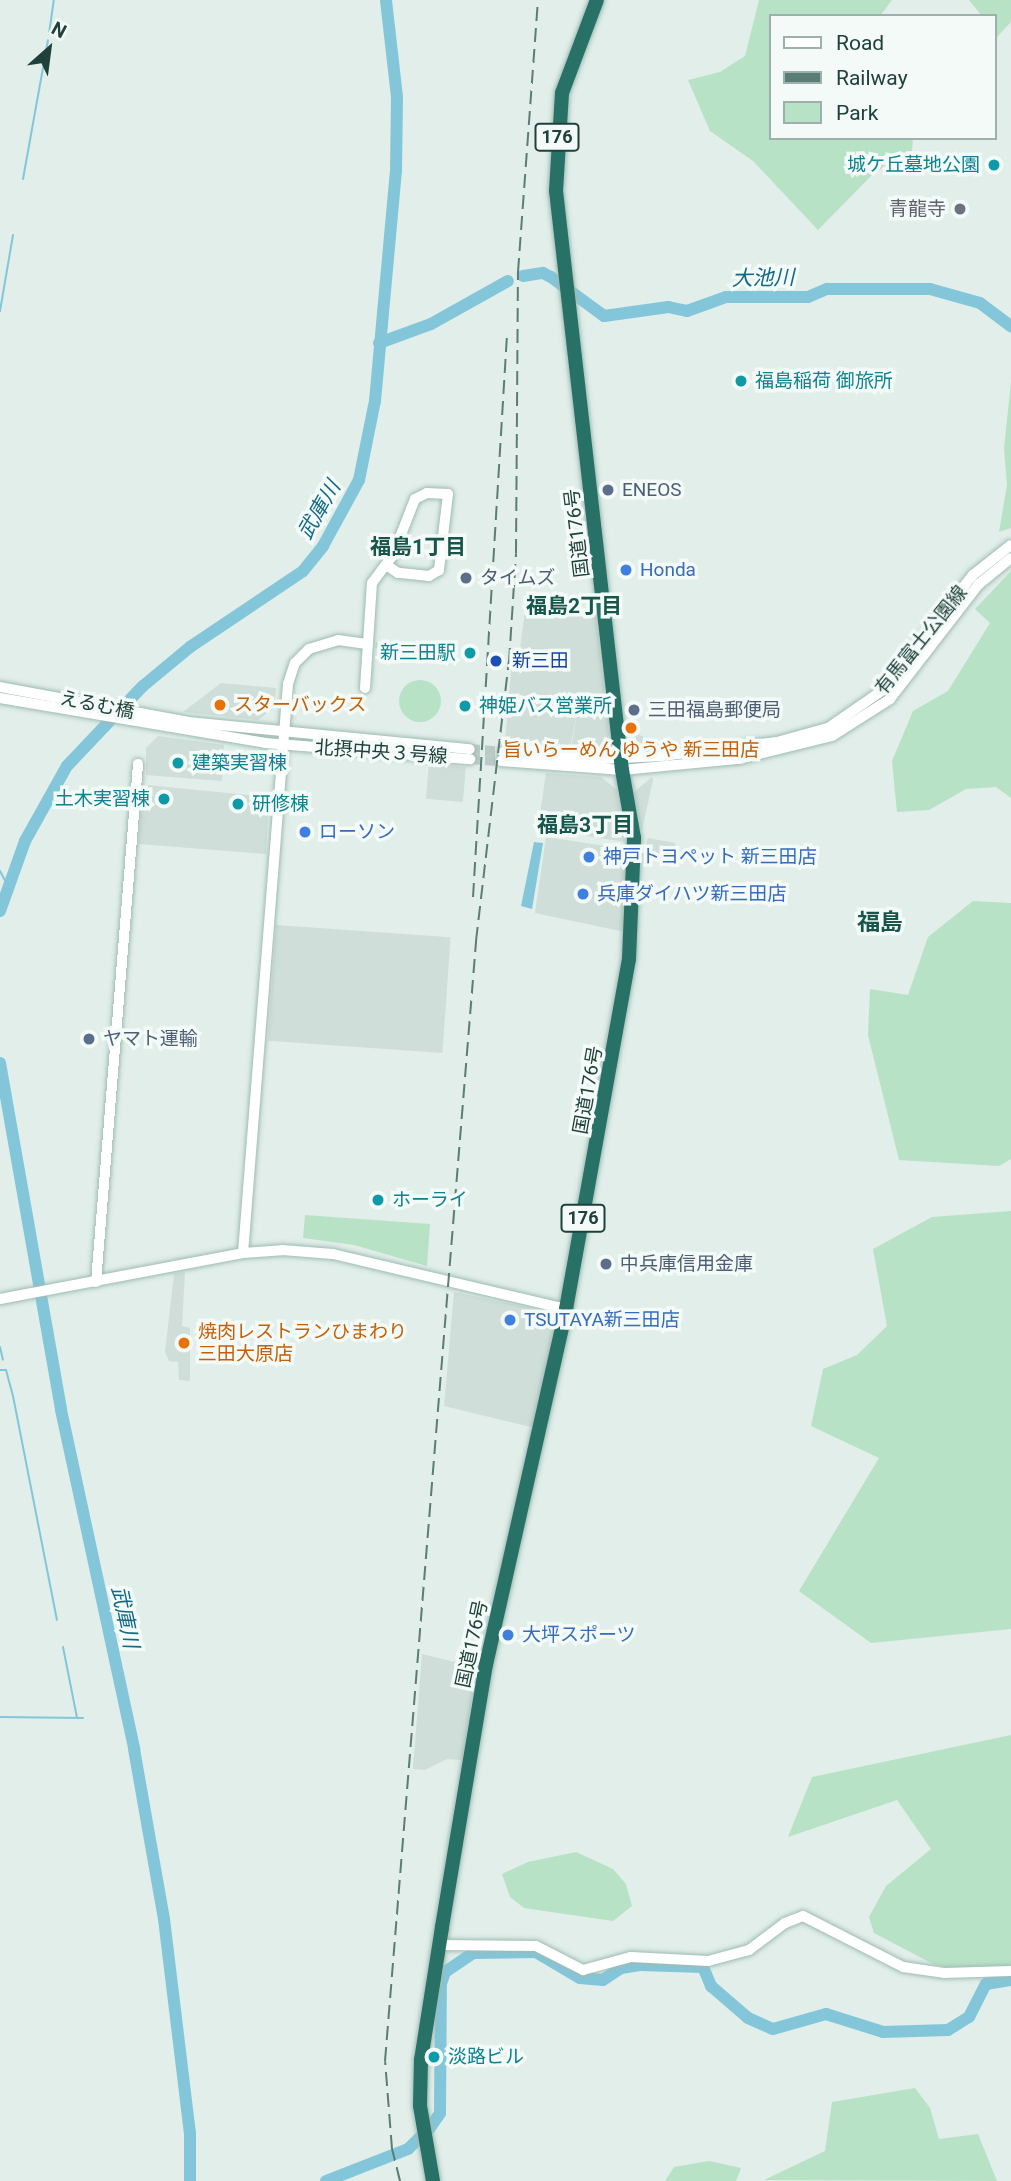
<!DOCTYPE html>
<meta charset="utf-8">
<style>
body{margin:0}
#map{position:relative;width:1011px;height:2181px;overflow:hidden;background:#e1eee9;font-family:Roboto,"Noto Sans JP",sans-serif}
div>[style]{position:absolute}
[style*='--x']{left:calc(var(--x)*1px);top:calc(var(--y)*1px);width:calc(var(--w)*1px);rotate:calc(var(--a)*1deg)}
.built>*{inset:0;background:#cfded8;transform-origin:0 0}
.green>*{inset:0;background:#b8e2c6}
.round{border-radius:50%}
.water>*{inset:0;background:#83c6da}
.stream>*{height:2px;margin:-1px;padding:0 1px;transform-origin:1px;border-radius:1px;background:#83c6da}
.river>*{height:12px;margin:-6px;padding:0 6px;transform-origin:6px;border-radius:6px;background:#83c6da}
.secondary-tunnel>*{height:10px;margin-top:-5px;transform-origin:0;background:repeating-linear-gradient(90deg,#bacbc6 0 10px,transparent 0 15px)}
.roads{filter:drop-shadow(0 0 2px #9ebbb3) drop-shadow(0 0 2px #9ebbb3)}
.secondary>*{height:10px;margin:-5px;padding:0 5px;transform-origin:5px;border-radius:5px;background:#fff}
.highway>*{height:14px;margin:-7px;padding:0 7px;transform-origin:7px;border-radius:7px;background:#277167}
.rail>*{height:2px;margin-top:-1px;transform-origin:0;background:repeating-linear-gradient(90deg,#5a7d76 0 14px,transparent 0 21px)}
.dots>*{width:19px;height:19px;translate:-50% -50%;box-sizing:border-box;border:4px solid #f3faf7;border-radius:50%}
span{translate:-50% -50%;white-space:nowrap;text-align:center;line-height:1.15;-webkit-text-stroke:7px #f3faf7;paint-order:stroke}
.shield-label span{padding:2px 5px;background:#f3faf7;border:2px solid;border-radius:5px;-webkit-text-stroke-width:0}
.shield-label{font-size:18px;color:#1f413a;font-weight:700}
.culture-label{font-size:19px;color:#0d838f}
.right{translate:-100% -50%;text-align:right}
.left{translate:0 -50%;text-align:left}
.worship-label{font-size:19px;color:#5b616d}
.service-label{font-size:19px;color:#4e5e75}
.street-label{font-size:19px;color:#1f413a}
.shop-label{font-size:19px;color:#366cbe}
.transit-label{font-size:19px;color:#164399}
.food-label{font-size:19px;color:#c56008}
.water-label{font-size:21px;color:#116a85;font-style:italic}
.neighbourhood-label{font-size:21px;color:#18564b;font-weight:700}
.quarter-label{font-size:23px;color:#18564b;font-weight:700}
.legend{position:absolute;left:769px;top:14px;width:228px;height:126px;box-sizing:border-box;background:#f3faf7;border:2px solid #9eb0ab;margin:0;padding:9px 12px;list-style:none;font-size:21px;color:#1f413a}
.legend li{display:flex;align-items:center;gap:14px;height:35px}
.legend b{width:35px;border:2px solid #9eb0ab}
.north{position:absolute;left:14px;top:14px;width:70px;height:70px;-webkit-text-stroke:5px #f3faf7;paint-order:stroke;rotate:28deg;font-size:19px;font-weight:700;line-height:28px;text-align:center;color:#1f413a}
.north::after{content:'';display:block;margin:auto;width:24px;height:32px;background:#1f413a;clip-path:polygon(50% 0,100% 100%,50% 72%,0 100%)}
</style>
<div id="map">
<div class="built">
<div style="clip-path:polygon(525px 610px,596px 617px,609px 736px,595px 750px,571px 748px,579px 703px,570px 748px,505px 742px,513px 649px,520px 649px)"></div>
<div style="clip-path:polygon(221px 683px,276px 688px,274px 708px,258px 720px,183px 712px)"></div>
<div style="clip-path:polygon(625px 721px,636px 722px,636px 734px,659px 742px,658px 748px,644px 749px,627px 738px)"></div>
<div style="clip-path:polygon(158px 736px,224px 745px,222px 781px,146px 775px,146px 748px)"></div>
<div style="left:429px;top:764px;width:37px;height:35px;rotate:5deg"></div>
<div style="clip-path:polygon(546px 773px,601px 777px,616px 789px,625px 842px,538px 828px)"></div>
<div style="clip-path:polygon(652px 777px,653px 780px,642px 830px,633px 793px)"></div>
<div style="clip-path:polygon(147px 785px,269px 797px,266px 854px,139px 844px,143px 788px)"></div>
<div style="clip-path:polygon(546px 837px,625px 849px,625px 932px,535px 913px)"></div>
<div style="clip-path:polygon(648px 838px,675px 843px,676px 857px,644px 852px)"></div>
<div style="left:276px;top:925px;width:175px;height:116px;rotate:4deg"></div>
<div style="clip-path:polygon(185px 1272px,182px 1326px,190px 1328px,190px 1381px,179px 1380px,178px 1362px,169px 1361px,165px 1352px,174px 1274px)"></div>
<div style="clip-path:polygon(454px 1292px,550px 1312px,556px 1322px,535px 1428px,444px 1406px)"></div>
<div style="clip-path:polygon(422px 1654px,476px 1667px,463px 1760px,447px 1759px,425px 1770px,413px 1769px)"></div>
</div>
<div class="green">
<div style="clip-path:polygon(759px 0,892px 0,880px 16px,771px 16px,771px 138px,913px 138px,912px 151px,874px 173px,818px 230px,753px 161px,710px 131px,688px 80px,720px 72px,745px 56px)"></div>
<div style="clip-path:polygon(969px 0,1011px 0,1011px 22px,996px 38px,995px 16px,982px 16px)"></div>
<div style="clip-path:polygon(1011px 382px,1011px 528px,999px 532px,1007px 485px,1004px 448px)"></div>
<div style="clip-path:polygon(1011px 571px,1011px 798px,996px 787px,966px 789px,929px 810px,897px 812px,892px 761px,913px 711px,948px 691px,990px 623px,975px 609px)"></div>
<div style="clip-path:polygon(376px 642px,440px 649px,442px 654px,437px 657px,375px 648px)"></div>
<div class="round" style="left:399px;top:680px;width:42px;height:42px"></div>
<div style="clip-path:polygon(973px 901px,1011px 903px,1011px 1159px,999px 1166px,899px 1160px,868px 1035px,870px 989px,908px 995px,928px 937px)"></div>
<div style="clip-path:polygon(1011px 1211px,1011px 1629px,871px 1643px,799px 1591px,879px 1458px,811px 1426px,823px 1369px,857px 1355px,887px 1326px,873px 1249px,932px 1217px)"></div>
<div style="clip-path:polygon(305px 1215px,430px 1224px,427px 1266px,354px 1245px,303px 1238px)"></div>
<div style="clip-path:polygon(1011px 1735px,1011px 1977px,995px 1980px,933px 1964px,874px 1933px,869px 1917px,886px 1886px,931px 1849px,897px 1800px,788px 1837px,812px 1777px)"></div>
<div style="clip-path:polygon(576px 1852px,613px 1869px,626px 1884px,632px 1906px,613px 1921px,524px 1908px,510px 1897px,502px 1874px,528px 1862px)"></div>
<div style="clip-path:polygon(915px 2088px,930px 2108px,939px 2139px,978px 2134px,997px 2181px,764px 2180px,825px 2151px,832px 2102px)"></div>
<div style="clip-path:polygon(709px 2161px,741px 2168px,736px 2181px,665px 2181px,674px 2167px)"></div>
</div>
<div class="water">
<div style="clip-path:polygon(534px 842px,543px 843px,532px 909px,521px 906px)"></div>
</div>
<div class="stream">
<div style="--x:49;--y:34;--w:34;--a:-82"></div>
<div style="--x:23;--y:179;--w:141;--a:-79.8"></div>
<div style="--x:0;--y:311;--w:77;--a:-80.3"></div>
<div style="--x:0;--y:871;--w:15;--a:62"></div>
<div style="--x:0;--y:1347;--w:13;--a:77"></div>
<div style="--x:0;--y:1370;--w:6;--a:0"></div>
<div style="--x:6;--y:1370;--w:27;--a:75"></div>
<div style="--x:13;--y:1396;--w:228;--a:78.9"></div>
<div style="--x:63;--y:1647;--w:72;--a:78.8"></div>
<div style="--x:0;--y:1717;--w:83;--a:0.7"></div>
</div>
<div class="river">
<div style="--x:523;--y:276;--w:20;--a:-9"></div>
<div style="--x:543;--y:273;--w:9;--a:27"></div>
<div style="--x:551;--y:277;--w:66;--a:36.3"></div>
<div style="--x:604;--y:316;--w:65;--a:-8"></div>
<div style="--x:668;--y:307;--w:19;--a:12"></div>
<div style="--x:687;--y:311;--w:41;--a:-19.7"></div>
<div style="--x:726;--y:297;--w:82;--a:0"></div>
<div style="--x:808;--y:297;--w:21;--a:-23"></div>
<div style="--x:827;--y:289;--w:103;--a:0"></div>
<div style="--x:930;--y:289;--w:52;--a:15.6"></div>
<div style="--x:980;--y:303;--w:39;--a:37"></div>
<div style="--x:379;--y:343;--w:55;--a:-20.1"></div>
<div style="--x:431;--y:324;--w:88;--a:-29.2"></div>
<div style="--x:0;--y:911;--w:74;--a:-70.3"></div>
<div style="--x:25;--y:841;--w:86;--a:-60.8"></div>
<div style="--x:67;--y:766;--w:110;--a:-46.5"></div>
<div style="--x:143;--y:686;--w:61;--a:-39.7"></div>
<div style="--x:190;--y:647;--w:136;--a:-33.9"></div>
<div style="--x:303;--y:571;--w:32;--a:-51"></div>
<div style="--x:323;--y:546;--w:75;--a:-61.4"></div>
<div style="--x:359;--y:480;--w:81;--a:-78.6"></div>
<div style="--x:375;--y:401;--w:231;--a:-84.8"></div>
<div style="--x:396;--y:171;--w:74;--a:-89.2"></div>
<div style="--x:397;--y:97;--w:98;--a:-96.5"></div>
<div style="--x:0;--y:1063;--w:352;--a:80"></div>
<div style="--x:61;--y:1410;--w:347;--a:77.8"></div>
<div style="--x:134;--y:1749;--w:173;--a:80"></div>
<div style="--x:164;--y:1919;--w:216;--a:83.1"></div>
<div style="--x:190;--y:2133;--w:48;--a:90"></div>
<div style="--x:326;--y:2181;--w:88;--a:-21.3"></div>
<div style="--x:408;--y:2149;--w:29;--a:-44"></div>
<div style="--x:429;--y:2129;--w:19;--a:-55"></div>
<div style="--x:440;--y:2113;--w:129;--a:-89.6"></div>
<div style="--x:441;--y:1984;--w:13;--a:-72"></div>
<div style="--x:445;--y:1972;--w:34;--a:-34"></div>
<div style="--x:473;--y:1953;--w:63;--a:-0.9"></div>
<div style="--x:536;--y:1952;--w:51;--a:30.6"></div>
<div style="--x:580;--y:1978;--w:23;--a:5"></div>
<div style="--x:603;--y:1980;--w:22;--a:-34"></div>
<div style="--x:621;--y:1968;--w:19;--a:-9"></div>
<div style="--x:640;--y:1965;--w:63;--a:1.8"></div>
<div style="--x:703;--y:1967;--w:21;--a:67"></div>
<div style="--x:711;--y:1986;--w:49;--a:40.9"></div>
<div style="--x:748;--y:2018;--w:27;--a:24"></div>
<div style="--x:773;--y:2029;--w:55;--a:-15.8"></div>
<div style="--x:826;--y:2014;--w:60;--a:17.5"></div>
<div style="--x:883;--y:2032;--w:65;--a:-1.8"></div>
<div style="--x:948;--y:2030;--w:25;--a:-32"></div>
<div style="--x:969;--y:2017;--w:37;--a:-63"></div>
<div style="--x:986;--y:1984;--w:25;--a:-9"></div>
</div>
<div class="secondary-tunnel">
<div style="--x:470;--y:749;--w:33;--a:5"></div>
<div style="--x:470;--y:759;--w:31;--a:4"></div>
</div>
<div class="roads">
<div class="secondary">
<div style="--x:0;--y:687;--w:191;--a:10.5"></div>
<div style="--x:188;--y:722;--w:283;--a:5.5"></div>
<div style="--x:365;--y:688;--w:105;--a:-86.2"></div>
<div style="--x:372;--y:583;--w:35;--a:-53"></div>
<div style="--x:393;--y:555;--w:60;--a:-68.6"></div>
<div style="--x:415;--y:499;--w:13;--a:-27"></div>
<div style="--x:427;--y:493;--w:21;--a:3"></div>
<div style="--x:448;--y:494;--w:77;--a:96.8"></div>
<div style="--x:439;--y:570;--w:12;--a:149"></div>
<div style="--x:429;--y:576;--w:31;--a:-174"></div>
<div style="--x:398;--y:573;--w:14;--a:-146"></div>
<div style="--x:0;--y:698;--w:269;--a:9.6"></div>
<div style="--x:265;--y:743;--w:206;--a:4.5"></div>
<div style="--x:503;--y:752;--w:100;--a:4"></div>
<div style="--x:603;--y:759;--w:58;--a:-3"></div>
<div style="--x:661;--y:756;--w:117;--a:-6.9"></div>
<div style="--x:777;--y:742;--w:53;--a:-15.4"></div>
<div style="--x:828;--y:728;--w:67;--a:-34.6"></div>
<div style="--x:883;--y:690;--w:146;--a:-52"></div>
<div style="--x:973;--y:575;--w:48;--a:-38.3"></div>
<div style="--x:501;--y:761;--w:121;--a:4.3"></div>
<div style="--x:622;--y:770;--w:118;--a:-5.4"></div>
<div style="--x:739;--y:759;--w:96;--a:-13.9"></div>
<div style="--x:832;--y:736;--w:69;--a:-32.5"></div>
<div style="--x:890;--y:699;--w:145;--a:-52.3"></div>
<div style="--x:979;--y:584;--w:41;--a:-39.1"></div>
<div style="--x:243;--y:1253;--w:571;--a:-85.48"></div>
<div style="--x:288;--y:684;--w:22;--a:-72"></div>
<div style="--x:295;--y:663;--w:20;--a:-45"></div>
<div style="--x:309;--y:649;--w:30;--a:-17"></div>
<div style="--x:338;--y:640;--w:29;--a:8"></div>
<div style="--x:96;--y:1282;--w:520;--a:-85.36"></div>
<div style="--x:0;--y:1299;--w:247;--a:-10.7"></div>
<div style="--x:243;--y:1253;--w:39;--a:-4"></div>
<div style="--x:282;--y:1250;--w:51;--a:4.5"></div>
<div style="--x:333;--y:1254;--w:239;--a:13.3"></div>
<div style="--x:439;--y:1945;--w:97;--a:0.6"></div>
<div style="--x:536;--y:1946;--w:53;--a:27.1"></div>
<div style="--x:583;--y:1970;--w:50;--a:-15.2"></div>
<div style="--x:631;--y:1957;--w:77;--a:3"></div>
<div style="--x:708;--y:1961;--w:42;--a:-15"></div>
<div style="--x:749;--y:1950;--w:45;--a:-36.9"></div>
<div style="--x:785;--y:1923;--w:19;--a:-21"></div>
<div style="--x:803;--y:1916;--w:112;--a:27"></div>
<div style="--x:903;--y:1967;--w:41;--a:8.3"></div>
<div style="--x:944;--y:1973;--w:67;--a:-1.7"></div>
</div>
<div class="highway">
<div style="--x:433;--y:2181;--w:76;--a:-99.8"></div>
<div style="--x:420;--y:2106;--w:46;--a:-88.8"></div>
<div style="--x:421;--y:2060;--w:135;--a:-81"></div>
<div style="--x:442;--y:1927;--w:266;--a:-80.5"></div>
<div style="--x:486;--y:1665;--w:365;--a:-77.3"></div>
<div style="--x:566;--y:1309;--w:356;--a:-79.8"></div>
<div style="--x:629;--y:959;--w:121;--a:-87.6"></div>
<div style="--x:634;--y:838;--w:69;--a:-100"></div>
<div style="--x:622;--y:770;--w:583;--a:-96.5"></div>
<div style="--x:556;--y:191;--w:98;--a:-86.5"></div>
<div style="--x:562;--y:93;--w:99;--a:-69.4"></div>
</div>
</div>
<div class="rail">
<div style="--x:473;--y:897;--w:563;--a:-86.54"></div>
<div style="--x:400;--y:2181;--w:33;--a:-104"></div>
<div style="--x:392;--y:2149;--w:88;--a:-94.5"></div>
<div style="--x:385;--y:2061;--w:1124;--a:-85.35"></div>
<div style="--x:476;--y:941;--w:281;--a:-83.3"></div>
<div style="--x:509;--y:662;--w:109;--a:-86.3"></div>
<div style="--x:516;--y:553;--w:281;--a:-89.6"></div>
<div style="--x:518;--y:272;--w:273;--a:-85.8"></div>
</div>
<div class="dots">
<div style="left:994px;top:165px;background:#0f9aa8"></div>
<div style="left:960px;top:209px;background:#6b7280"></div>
<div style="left:741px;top:381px;background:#0f9aa8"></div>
<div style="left:608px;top:490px;background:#5c6f8a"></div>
<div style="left:626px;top:570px;background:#3f7fe0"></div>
<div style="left:466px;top:578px;background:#5c6f8a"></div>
<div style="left:470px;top:653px;background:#0f9aa8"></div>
<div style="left:496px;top:661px;background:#1a4fb4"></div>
<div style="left:220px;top:705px;background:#e8710a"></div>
<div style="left:465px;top:706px;background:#0f9aa8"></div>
<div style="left:634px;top:710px;background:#5c6f8a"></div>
<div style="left:631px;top:728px;background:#e8710a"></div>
<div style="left:178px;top:763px;background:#0f9aa8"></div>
<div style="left:164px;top:799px;background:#0f9aa8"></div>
<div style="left:238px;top:804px;background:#0f9aa8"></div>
<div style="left:305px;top:832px;background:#3f7fe0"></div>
<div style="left:589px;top:857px;background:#3f7fe0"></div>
<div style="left:583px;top:894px;background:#3f7fe0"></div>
<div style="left:89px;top:1039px;background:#5c6f8a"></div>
<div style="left:378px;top:1200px;background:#0f9aa8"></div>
<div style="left:606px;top:1264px;background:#5c6f8a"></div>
<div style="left:510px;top:1320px;background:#3f7fe0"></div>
<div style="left:184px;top:1343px;background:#e8710a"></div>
<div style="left:508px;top:1635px;background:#3f7fe0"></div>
<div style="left:434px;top:2057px;background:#0f9aa8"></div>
</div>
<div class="shield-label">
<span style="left:557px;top:137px">176</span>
<span style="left:583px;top:1218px">176</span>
</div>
<div class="culture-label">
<span class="right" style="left:980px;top:165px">城ケ丘墓地公園</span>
<span class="left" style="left:755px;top:381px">福島稲荷 御旅所</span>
<span class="right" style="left:456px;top:653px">新三田駅</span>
<span class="left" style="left:479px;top:706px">神姫バス営業所</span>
<span class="left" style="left:192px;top:763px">建築実習棟</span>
<span class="right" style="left:150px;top:799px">土木実習棟</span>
<span class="left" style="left:252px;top:804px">研修棟</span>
<span class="left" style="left:392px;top:1200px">ホーライ</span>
<span class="left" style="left:448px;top:2057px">淡路ビル</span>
</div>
<div class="worship-label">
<span class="right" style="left:946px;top:209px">青龍寺</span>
</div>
<div class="service-label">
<span class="left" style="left:622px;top:490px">ENEOS</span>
<span class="left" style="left:480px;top:578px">タイムズ</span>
<span class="left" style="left:648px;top:710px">三田福島郵便局</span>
<span class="left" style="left:103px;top:1039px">ヤマト運輸</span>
<span class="left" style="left:620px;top:1264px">中兵庫信用金庫</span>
</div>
<div class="street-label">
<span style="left:577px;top:533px;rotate:-97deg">国道176号</span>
<span style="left:921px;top:640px;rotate:-51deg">有馬富士公園線</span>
<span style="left:97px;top:705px;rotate:11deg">えるむ橋</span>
<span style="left:381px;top:752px;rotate:4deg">北摂中央３号線</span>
<span style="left:588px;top:1090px;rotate:-80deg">国道176号</span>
<span style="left:472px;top:1644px;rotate:-78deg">国道176号</span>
</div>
<div class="shop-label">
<span class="left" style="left:640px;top:570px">Honda</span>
<span class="left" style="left:319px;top:832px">ローソン</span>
<span class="left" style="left:603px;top:857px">神戸トヨペット 新三田店</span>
<span class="left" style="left:597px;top:894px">兵庫ダイハツ新三田店</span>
<span class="left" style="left:524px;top:1320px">TSUTAYA新三田店</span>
<span class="left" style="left:522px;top:1635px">大坪スポーツ</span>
</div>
<div class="transit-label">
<span class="left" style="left:512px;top:661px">新三田</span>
</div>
<div class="food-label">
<span class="left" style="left:234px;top:705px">スターバックス</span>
<span style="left:631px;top:750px">旨いらーめん ゆうや 新三田店</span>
<span class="left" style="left:198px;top:1343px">焼肉レストランひまわり<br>三田大原店</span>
</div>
<div class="water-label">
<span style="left:763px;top:278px;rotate:-1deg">大池川</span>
<span style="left:319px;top:510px;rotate:-60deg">武庫川</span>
<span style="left:125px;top:1617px;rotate:78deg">武庫川</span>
</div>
<div class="neighbourhood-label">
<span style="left:418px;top:547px">福島1丁目</span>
<span style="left:574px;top:606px">福島2丁目</span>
<span style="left:585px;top:825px">福島3丁目</span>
</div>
<div class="quarter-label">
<span style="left:880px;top:923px">福島</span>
</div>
<ul class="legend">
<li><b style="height:9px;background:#fff"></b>Road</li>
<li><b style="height:9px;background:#5a7d76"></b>Railway</li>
<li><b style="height:19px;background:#b8e2c6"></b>Park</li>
</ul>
<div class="north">N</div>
</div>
